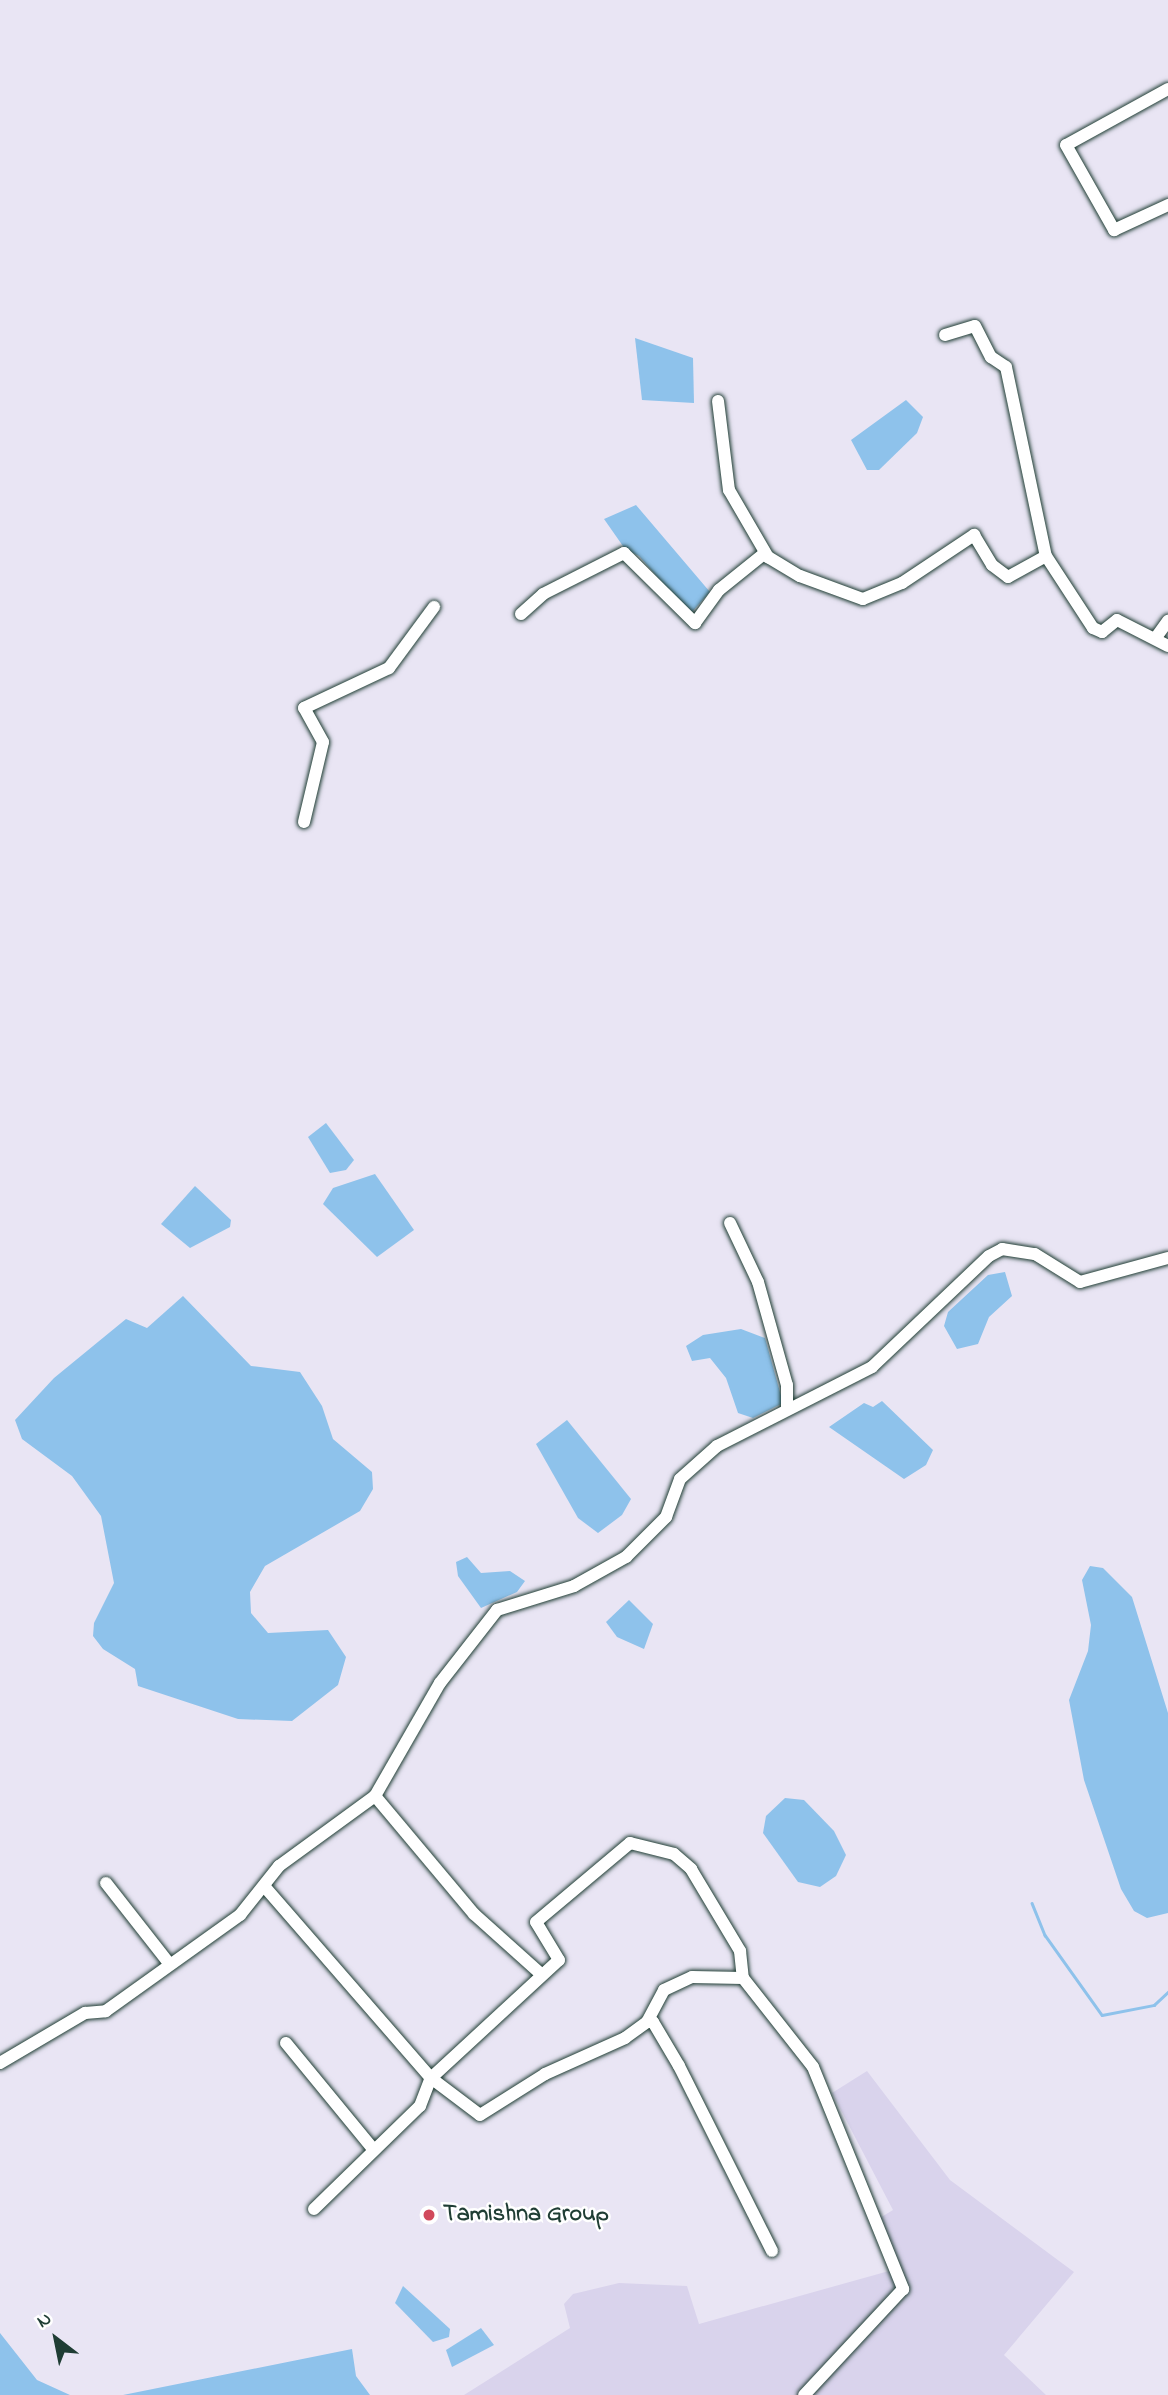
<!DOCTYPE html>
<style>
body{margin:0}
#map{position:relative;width:1168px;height:2395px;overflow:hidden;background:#e9e5f4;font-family:"Indie Flower",sans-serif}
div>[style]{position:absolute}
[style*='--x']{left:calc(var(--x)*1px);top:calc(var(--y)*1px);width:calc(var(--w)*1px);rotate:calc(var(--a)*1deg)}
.built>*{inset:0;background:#d9d3ec}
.water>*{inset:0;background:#8ec2eb}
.stream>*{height:2.5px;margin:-1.25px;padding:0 1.25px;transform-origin:1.25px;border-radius:1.25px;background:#8ec2eb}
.roads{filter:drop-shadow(0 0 2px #1f3d34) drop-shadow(0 0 2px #1f3d34)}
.minor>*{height:12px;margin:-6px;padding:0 6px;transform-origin:6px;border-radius:6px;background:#fff}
.dots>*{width:19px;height:19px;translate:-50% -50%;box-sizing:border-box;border:4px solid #fff;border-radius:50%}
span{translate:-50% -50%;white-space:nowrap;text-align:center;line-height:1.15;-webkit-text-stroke:5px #fff;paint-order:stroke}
.poi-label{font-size:24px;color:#1f3d34;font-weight:700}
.left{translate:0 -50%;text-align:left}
.north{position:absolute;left:21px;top:2304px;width:70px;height:70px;-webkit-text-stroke:5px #fff;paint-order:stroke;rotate:328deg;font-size:19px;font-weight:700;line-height:28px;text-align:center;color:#1f3d34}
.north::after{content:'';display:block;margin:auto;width:24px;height:32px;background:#1f3d34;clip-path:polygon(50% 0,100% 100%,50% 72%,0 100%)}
</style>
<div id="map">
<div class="built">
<div style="clip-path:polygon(867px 2071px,950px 2180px,1074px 2272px,1004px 2355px,1046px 2395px,464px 2395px,570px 2328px,564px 2304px,573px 2294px,619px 2283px,687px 2286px,699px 2324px,889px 2271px,873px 2222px,893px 2210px,832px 2093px)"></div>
</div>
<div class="water">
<div style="clip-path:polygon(635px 338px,693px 358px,694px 403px,642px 400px)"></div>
<div style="clip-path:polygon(906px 400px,923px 417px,917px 433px,879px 470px,867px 470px,851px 440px)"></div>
<div style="clip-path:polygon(636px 505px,710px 592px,690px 614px,639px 556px,625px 549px,604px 519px)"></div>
<div style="clip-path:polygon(326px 1123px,354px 1160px,346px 1170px,330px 1173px,308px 1137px)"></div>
<div style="clip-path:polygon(375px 1174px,414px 1230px,377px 1257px,323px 1204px,333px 1188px)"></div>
<div style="clip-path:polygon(195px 1186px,231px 1220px,230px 1227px,190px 1248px,161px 1224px)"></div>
<div style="clip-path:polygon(1005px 1272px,1012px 1296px,989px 1317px,978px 1344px,957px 1349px,944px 1326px,948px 1312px,988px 1275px)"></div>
<div style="clip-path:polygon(183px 1296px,251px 1366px,300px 1372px,322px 1406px,333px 1439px,372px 1472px,373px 1489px,360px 1511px,265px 1566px,250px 1592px,251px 1613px,268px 1633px,328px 1630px,346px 1657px,338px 1685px,292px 1721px,238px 1719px,138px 1686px,135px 1669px,103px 1649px,93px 1636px,94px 1623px,114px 1583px,101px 1516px,72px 1476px,22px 1439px,15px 1420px,54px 1378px,126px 1319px,147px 1328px)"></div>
<div style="clip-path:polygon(741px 1329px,765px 1338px,783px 1403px,753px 1418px,738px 1413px,726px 1378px,710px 1358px,692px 1361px,686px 1346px,703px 1335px)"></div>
<div style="clip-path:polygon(882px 1401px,933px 1450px,926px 1465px,904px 1479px,829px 1427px,864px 1403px,873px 1407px)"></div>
<div style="clip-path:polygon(567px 1420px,631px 1499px,622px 1515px,598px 1533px,578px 1518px,536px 1444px)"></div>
<div style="clip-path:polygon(467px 1557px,481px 1573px,510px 1571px,525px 1581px,517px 1592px,481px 1608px,458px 1576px,456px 1562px)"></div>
<div style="clip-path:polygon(1090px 1566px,1103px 1568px,1132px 1597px,1168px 1713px,1168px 1913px,1147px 1918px,1134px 1911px,1121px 1889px,1084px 1780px,1069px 1700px,1088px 1651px,1091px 1625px,1082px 1580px)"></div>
<div style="clip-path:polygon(629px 1600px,653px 1624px,644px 1649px,617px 1637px,606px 1622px)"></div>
<div style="clip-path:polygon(785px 1798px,804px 1800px,834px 1831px,846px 1855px,836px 1876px,820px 1887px,798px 1882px,763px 1833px,766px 1816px)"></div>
<div style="clip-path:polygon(403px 2286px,450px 2329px,449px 2337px,433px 2342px,395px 2303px)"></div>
<div style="clip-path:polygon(481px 2328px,494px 2345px,452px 2367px,446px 2350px)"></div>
<div style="clip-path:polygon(0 2333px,37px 2380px,70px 2395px,0 2395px)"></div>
<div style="clip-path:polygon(352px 2349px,356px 2376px,370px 2395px,123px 2395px)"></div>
</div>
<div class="stream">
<div style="--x:1032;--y:1903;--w:35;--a:68"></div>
<div style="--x:1045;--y:1935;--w:98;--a:54.5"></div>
<div style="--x:1102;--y:2015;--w:53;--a:-10.9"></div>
<div style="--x:1154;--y:2005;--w:19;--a:-43"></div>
</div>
<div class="roads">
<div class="minor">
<div style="--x:1168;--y:89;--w:116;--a:151.2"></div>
<div style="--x:1066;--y:145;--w:98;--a:60.5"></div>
<div style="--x:1114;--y:230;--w:60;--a:-24.8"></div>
<div style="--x:945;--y:335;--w:31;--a:-17"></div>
<div style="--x:975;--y:326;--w:35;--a:63"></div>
<div style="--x:991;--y:357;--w:18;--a:34"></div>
<div style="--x:1006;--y:367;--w:193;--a:78.1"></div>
<div style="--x:718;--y:401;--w:90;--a:83"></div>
<div style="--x:729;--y:490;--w:78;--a:59.8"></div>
<div style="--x:768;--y:557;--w:37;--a:31"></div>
<div style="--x:800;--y:576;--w:67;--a:20.1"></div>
<div style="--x:863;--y:599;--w:42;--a:-22.3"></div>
<div style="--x:902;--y:583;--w:87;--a:-33.7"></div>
<div style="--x:974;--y:535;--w:35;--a:59"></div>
<div style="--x:992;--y:565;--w:20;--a:37"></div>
<div style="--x:1008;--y:577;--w:43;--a:-28.9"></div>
<div style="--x:1046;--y:556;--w:86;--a:56.9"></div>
<div style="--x:1093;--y:628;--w:10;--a:24"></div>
<div style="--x:1102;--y:632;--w:19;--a:-39"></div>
<div style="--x:1117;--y:620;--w:57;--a:27"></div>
<div style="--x:521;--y:614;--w:30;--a:-42"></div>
<div style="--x:543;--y:594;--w:91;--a:-26.8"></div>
<div style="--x:624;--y:553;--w:100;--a:44.6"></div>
<div style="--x:695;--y:623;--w:41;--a:-54"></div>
<div style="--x:719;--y:590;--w:59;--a:-38.8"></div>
<div style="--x:1157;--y:636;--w:19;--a:-54"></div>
<div style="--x:304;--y:822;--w:82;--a:-76.6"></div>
<div style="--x:323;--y:742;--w:39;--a:-119"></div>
<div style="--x:304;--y:708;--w:94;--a:-25.2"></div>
<div style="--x:389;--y:668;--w:76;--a:-53.6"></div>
<div style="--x:730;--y:1223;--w:65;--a:64.6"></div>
<div style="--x:758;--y:1282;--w:107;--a:74.3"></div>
<div style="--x:787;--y:1385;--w:23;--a:90"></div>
<div style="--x:375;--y:1796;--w:154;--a:50"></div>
<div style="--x:474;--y:1914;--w:91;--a:41.9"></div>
<div style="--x:106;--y:1883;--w:100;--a:51.9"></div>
<div style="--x:264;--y:1886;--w:254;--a:49"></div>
<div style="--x:431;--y:2078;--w:61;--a:37.1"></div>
<div style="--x:480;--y:2115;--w:77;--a:-32.2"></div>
<div style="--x:545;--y:2074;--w:88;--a:-24.2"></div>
<div style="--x:625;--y:2038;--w:27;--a:-36"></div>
<div style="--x:647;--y:2022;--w:36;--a:-62"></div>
<div style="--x:664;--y:1990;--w:31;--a:-25"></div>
<div style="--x:692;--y:1977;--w:51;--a:1.1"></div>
<div style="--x:743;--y:1978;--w:113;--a:51.8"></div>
<div style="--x:813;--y:2067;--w:240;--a:67.9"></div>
<div style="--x:903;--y:2289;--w:145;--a:133"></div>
<div style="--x:647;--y:2022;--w:6;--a:0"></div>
<div style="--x:653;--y:2022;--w:51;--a:59.4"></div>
<div style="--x:679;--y:2066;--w:207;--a:63.3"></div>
<div style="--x:286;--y:2043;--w:137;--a:50.6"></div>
<div style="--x:0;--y:2063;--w:99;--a:-30.5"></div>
<div style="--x:85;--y:2013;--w:21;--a:-5"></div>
<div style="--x:106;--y:2011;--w:165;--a:-35.6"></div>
<div style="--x:240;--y:1915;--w:63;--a:-51.5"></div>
<div style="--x:279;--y:1866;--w:119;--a:-36.1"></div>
<div style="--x:375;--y:1796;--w:130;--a:-60.1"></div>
<div style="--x:440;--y:1683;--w:93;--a:-52"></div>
<div style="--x:497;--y:1610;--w:81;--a:-17.3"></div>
<div style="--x:574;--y:1586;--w:60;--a:-29.1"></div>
<div style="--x:626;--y:1557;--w:57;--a:-45"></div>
<div style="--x:666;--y:1517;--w:40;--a:-69.8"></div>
<div style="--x:680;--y:1479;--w:50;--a:-41.7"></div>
<div style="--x:717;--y:1446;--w:174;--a:-27"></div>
<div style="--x:872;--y:1367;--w:161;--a:-43.5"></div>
<div style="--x:989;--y:1256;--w:15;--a:-28"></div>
<div style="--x:1002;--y:1249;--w:33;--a:9"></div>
<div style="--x:1035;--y:1254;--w:53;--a:31.9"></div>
<div style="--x:1080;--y:1282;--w:91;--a:-15.3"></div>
<div style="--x:314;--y:2209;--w:148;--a:-44.2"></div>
<div style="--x:420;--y:2106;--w:30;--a:-69"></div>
<div style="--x:431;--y:2078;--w:174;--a:-42.7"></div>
<div style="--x:559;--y:1960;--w:44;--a:-121.2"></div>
<div style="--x:536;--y:1922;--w:123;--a:-40"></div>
<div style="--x:630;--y:1843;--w:45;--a:14"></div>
<div style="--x:674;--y:1854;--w:23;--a:41"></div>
<div style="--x:691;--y:1869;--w:96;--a:59.1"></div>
<div style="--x:740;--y:1951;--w:27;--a:84"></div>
</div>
</div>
<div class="dots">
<div style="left:429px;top:2215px;background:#d1495b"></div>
</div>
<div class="poi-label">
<span class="left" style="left:443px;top:2215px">Tamishna Group</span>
</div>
<div class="north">N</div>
</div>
